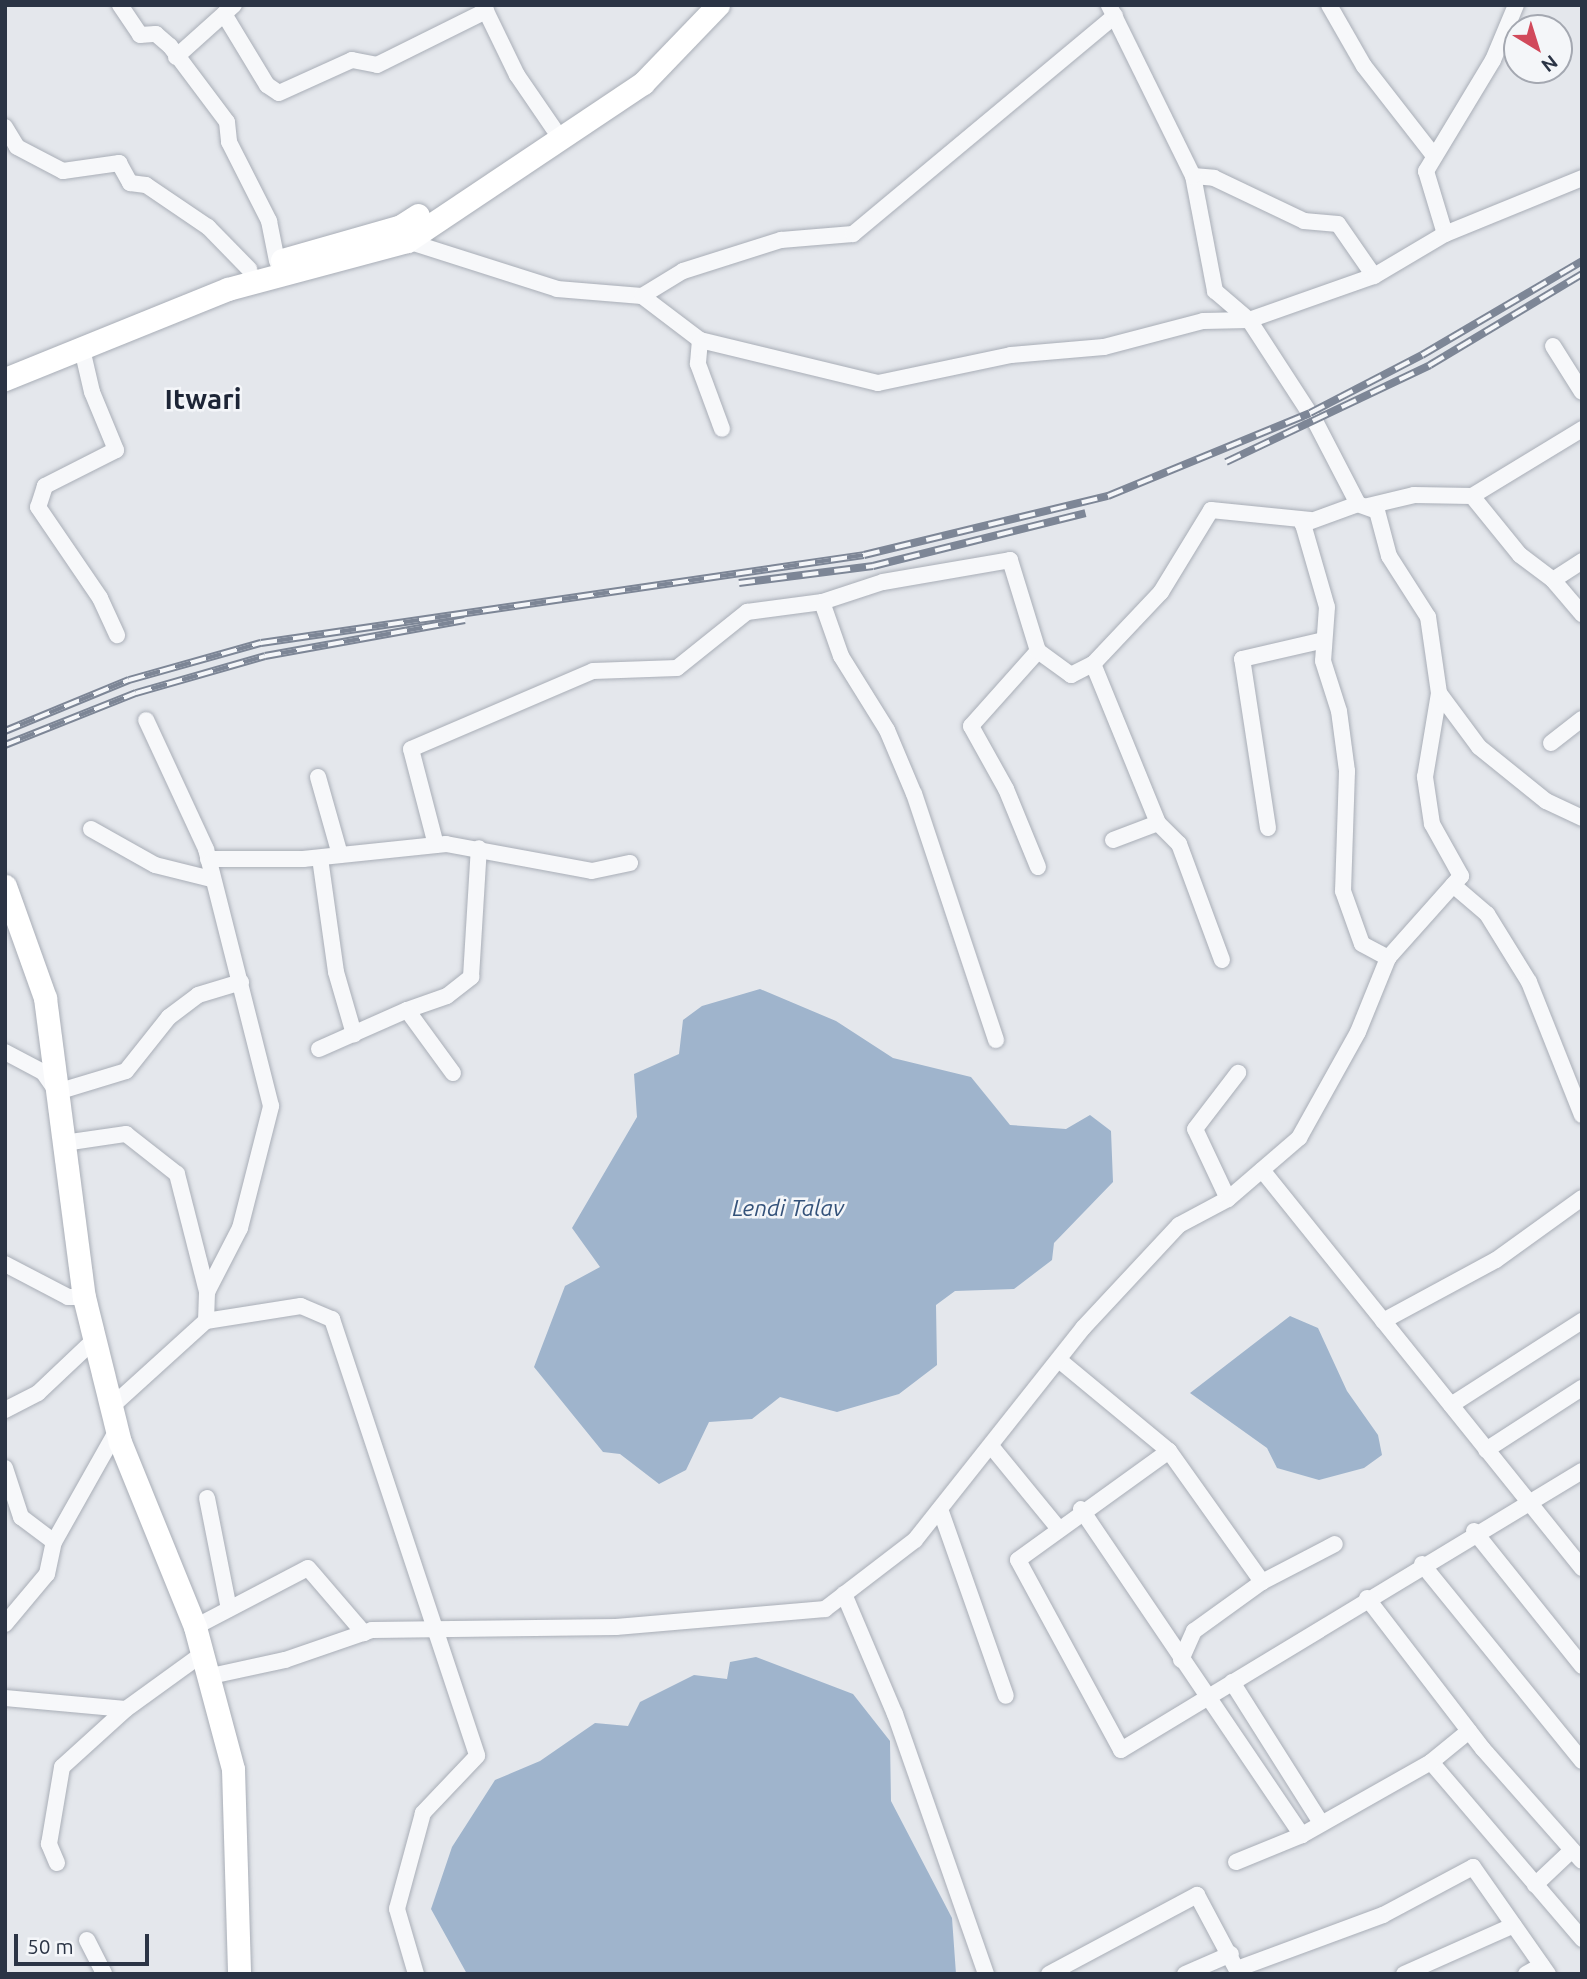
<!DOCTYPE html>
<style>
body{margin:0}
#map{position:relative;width:1587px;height:1979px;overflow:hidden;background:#e4e7ec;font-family:Ubuntu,sans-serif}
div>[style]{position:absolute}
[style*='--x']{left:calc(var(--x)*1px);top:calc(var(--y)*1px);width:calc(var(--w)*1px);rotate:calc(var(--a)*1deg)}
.water>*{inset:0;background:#9fb4cc}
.roads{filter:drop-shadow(0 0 2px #a9aeb7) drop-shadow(0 0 2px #a9aeb7)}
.street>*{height:16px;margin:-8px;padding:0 8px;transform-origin:8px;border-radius:8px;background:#f7f8fa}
.secondary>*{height:23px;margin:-11.5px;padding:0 11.5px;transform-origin:11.5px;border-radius:11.5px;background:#fff}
.rail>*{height:8px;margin-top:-4px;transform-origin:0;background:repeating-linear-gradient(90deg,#f4f6f9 0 16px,#7d8696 0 32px);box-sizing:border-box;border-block:2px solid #7d8696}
span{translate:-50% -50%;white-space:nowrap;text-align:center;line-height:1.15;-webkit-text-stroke:5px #f4f6f9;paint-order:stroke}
.water-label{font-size:23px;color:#34527a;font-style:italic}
.district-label{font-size:28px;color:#1d2536;font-weight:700}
.frame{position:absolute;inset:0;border:7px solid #2b3445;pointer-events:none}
.north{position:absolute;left:1503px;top:14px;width:70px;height:70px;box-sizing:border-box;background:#f4f6f9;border:2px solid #a4a8b1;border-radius:50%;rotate:142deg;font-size:19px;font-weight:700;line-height:28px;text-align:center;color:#2b3445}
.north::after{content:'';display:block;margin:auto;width:24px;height:32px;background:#d1495b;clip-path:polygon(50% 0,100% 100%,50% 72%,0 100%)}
.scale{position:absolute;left:14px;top:1934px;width:135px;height:32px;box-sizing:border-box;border:4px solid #2b3445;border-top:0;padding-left:9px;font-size:21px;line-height:24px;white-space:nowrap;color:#2b3445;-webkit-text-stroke:5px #f4f6f9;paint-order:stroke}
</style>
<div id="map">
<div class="water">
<div style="clip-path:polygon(760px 989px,836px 1021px,893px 1058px,971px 1077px,1010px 1125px,1066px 1129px,1090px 1115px,1111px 1131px,1113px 1182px,1054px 1243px,1052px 1260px,1014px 1289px,955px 1291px,936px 1305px,937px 1365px,899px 1394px,837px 1412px,780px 1397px,752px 1419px,709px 1422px,686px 1470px,659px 1484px,620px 1454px,603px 1452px,534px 1367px,565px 1286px,600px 1267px,572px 1228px,637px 1117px,634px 1074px,679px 1054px,683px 1020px,702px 1006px)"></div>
<div style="clip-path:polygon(1290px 1316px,1318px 1328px,1347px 1391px,1378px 1435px,1382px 1455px,1364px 1468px,1319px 1480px,1277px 1468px,1267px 1448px,1190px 1393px)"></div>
<div style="clip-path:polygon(756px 1657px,853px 1694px,890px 1741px,891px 1801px,952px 1918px,956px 1974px,467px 1974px,431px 1909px,452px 1847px,495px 1780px,540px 1761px,595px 1723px,628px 1726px,640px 1702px,694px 1675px,727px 1679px,730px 1662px)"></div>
</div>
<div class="roads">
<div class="street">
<div style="--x:120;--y:5;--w:36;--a:56"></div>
<div style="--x:140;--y:35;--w:16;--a:-4"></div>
<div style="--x:156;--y:34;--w:18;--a:41"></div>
<div style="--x:170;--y:46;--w:95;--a:53.1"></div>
<div style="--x:227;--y:122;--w:20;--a:84"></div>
<div style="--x:229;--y:142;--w:89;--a:63.1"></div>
<div style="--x:269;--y:221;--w:41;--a:78.7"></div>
<div style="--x:483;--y:5;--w:78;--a:64.1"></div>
<div style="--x:517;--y:75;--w:65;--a:55.6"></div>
<div style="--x:1329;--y:5;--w:70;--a:60.2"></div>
<div style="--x:1364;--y:66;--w:114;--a:52.1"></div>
<div style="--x:1516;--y:5;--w:60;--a:112.7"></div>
<div style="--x:1493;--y:60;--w:130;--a:121.1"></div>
<div style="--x:1426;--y:171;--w:66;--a:73.2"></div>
<div style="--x:1445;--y:234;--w:148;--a:-22.2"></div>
<div style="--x:224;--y:14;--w:83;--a:58.8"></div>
<div style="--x:267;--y:85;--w:14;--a:34"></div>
<div style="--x:279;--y:93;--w:80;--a:-24.3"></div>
<div style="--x:352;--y:60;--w:25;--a:11"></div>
<div style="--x:377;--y:65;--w:122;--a:-26.4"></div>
<div style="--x:176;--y:57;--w:78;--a:-41.9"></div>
<div style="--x:5;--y:127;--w:23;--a:59"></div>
<div style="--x:17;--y:147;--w:52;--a:27.6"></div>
<div style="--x:63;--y:171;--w:57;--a:-8.1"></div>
<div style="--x:119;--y:163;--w:23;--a:61"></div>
<div style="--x:130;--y:183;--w:16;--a:7"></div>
<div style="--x:146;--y:185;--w:75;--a:34.1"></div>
<div style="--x:208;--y:227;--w:59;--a:45.7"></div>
<div style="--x:1193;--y:176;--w:21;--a:5"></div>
<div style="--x:1214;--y:178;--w:100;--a:25.5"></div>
<div style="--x:1304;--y:221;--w:34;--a:5"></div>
<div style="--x:1338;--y:224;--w:63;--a:55.3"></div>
<div style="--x:407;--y:241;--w:157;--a:17.7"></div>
<div style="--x:557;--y:289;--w:85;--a:4.7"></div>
<div style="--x:642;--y:296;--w:73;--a:37.2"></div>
<div style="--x:700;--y:340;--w:183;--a:13.6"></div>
<div style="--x:878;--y:383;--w:136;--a:-11.9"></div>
<div style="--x:1011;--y:355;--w:93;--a:-4.9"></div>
<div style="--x:1104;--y:347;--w:102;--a:-14.7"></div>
<div style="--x:1203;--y:321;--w:46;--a:-1.2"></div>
<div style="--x:1249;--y:320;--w:133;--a:-19.4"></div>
<div style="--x:1374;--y:276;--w:82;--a:-30.6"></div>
<div style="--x:642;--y:296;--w:48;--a:-31.4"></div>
<div style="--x:683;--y:271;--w:103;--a:-17.6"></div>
<div style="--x:781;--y:240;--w:72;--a:-4.8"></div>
<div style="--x:853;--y:234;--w:341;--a:-39.8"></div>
<div style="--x:700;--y:340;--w:24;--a:95"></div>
<div style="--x:698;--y:364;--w:69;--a:69.7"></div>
<div style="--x:1553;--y:346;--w:54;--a:57.8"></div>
<div style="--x:82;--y:349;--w:44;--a:76.9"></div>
<div style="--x:92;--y:392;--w:63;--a:67.5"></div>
<div style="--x:116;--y:450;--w:80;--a:153.1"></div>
<div style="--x:45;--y:486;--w:22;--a:108"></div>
<div style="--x:38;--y:507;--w:110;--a:55.7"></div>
<div style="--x:100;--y:598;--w:41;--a:65.3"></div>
<div style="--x:1472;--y:496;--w:129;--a:-31.3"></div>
<div style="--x:1358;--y:504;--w:59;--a:160"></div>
<div style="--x:1303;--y:524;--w:86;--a:73.9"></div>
<div style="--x:1327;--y:607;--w:54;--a:94.2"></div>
<div style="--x:1323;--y:661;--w:52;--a:72.3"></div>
<div style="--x:1339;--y:711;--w:61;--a:82.4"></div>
<div style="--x:1347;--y:771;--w:120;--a:91.9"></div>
<div style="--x:1343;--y:891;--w:56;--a:70.3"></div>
<div style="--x:1362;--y:944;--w:30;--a:28"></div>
<div style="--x:1368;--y:506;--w:47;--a:-13.4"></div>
<div style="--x:1414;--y:495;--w:58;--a:1"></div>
<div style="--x:1472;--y:496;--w:76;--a:50.9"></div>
<div style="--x:1520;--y:555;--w:41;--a:37.1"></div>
<div style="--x:1553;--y:580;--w:45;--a:49.5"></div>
<div style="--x:1553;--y:580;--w:35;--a:-33"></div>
<div style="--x:1439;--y:693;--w:67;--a:53.5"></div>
<div style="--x:1479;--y:747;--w:86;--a:38.9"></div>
<div style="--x:1546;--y:801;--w:40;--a:25"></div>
<div style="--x:1551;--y:743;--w:39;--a:-38"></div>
<div style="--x:318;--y:777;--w:81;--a:74.2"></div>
<div style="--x:1268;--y:828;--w:171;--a:-98.7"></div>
<div style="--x:1242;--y:659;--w:84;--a:-13"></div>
<div style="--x:91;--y:829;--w:73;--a:29.4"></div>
<div style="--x:155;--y:865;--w:58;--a:14"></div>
<div style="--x:1113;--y:840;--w:48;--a:-20.7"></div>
<div style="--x:436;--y:845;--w:99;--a:-104.6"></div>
<div style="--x:411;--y:749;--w:198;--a:-23.2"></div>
<div style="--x:593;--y:671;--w:84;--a:-2"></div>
<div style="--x:677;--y:668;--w:90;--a:-38.7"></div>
<div style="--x:747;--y:612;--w:76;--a:-7.6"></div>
<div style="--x:320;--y:858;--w:115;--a:82"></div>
<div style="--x:336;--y:972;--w:65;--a:73.8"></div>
<div style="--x:208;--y:859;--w:95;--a:0"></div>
<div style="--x:303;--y:859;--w:144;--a:-6"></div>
<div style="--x:446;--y:844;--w:148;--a:10.5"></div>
<div style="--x:592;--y:871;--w:39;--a:-12"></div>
<div style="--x:1038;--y:867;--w:84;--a:-112.3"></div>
<div style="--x:1006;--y:789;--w:72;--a:-119.1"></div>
<div style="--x:971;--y:726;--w:101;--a:-48.2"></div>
<div style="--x:1453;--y:885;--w:45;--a:40.5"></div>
<div style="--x:1487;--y:914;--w:80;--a:58.3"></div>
<div style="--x:1529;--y:982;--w:143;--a:68.3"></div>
<div style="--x:1222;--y:960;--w:124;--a:-110.3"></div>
<div style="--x:1179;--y:844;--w:30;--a:-135"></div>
<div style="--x:1158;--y:823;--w:172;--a:-112.2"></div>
<div style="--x:1093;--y:664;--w:99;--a:-46.6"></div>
<div style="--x:1161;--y:592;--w:96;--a:-58.6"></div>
<div style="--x:1211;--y:510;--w:100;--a:5.7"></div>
<div style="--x:407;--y:1010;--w:42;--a:-19.3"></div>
<div style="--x:447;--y:996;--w:31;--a:-38"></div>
<div style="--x:471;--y:977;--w:129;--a:-86.5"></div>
<div style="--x:996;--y:1040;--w:259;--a:-108.4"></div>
<div style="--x:914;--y:794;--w:69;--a:-112.9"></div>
<div style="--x:887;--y:730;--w:87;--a:-121.9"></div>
<div style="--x:841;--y:656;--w:57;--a:-109.4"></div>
<div style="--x:822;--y:602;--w:64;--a:-18.2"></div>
<div style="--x:883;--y:582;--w:129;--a:-9.8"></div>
<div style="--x:1010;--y:560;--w:95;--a:72.9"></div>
<div style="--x:1038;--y:651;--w:41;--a:36"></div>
<div style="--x:1071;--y:675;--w:25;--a:-27"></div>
<div style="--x:319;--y:1049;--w:96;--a:-23.9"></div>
<div style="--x:407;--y:1010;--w:78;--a:53.9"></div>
<div style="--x:5;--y:1052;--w:43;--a:27.8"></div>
<div style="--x:43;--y:1072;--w:24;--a:55"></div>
<div style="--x:57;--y:1092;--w:72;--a:-16.9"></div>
<div style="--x:126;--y:1071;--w:69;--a:-51.5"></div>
<div style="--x:169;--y:1017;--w:36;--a:-37"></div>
<div style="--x:198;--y:995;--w:45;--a:-16.8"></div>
<div style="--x:64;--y:1143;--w:63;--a:-8.3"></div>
<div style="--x:126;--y:1134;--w:65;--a:38.1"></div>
<div style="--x:177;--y:1174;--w:122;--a:75.7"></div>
<div style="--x:1262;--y:1170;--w:511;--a:51.2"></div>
<div style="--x:1228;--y:1199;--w:77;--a:-115.2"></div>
<div style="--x:1195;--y:1129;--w:71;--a:-52.5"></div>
<div style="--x:5;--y:1264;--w:71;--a:27.6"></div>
<div style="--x:68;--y:1297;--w:16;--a:0"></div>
<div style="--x:206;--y:1321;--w:96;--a:-9"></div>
<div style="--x:301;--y:1306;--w:34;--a:23"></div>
<div style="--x:332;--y:1319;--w:460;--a:71.6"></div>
<div style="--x:477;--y:1756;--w:79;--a:133.5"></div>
<div style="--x:423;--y:1813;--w:99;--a:105.2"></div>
<div style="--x:397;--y:1909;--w:68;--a:73.7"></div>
<div style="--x:1383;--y:1321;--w:128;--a:-28.4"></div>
<div style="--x:1496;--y:1260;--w:106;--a:-35.8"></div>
<div style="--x:1059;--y:1360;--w:143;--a:39.6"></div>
<div style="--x:1169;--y:1451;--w:186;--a:144.2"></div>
<div style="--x:1018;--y:1560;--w:216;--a:61.5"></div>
<div style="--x:1121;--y:1750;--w:539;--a:-31.18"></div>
<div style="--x:1451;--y:1405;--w:156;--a:-32.7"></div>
<div style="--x:111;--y:1407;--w:128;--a:-42.2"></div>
<div style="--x:206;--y:1321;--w:29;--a:-88"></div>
<div style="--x:207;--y:1292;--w:72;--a:-62.7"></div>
<div style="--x:240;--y:1228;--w:126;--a:-75.7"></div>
<div style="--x:271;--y:1106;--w:265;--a:-104.2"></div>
<div style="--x:206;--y:849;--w:142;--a:-114.9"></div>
<div style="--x:5;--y:1410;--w:37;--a:-27"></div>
<div style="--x:38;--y:1393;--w:77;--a:-43.4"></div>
<div style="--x:991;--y:1446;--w:106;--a:50.7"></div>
<div style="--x:1486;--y:1450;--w:114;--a:-32.9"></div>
<div style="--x:1169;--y:1451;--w:161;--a:54.6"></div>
<div style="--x:5;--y:1468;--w:52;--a:71.9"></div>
<div style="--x:21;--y:1517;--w:41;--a:37.1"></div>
<div style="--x:207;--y:1498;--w:113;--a:78.8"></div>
<div style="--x:940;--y:1509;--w:198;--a:70.6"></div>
<div style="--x:1081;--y:1509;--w:394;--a:55.9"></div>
<div style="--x:1474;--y:1531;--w:173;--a:51.3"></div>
<div style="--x:1422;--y:1564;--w:254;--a:50.9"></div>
<div style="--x:844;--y:1594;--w:130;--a:67"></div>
<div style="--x:895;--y:1714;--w:275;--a:70.7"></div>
<div style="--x:1367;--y:1598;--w:190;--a:52.5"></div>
<div style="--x:1483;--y:1749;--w:149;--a:48.5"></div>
<div style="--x:5;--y:1624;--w:65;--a:-50"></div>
<div style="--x:47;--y:1574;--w:33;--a:-78"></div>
<div style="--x:54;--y:1542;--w:129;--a:-60.6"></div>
<div style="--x:195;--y:1627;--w:127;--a:-27.6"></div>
<div style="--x:308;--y:1568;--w:86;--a:49.3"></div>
<div style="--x:1181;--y:1660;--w:32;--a:-66"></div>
<div style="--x:1194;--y:1631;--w:84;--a:-35.8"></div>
<div style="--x:1262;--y:1582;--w:82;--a:-27.5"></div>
<div style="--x:211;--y:1676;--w:76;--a:-12.2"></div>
<div style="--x:285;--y:1660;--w:92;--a:-19"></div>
<div style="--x:372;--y:1630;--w:244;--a:-0.7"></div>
<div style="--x:616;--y:1627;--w:210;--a:-4.9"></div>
<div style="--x:825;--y:1609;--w:113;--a:-37.5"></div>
<div style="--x:915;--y:1540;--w:270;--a:-51.6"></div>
<div style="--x:1083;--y:1328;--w:141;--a:-47"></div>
<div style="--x:1179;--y:1225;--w:55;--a:-28"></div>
<div style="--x:1228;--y:1199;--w:94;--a:-40.7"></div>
<div style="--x:1299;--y:1138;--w:121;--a:-60.9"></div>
<div style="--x:1358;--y:1032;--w:80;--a:-67.9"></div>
<div style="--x:1388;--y:958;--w:110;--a:-48.3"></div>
<div style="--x:1461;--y:876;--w:60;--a:-119.1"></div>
<div style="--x:1432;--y:824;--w:48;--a:-98.5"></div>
<div style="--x:1425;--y:777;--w:85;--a:-80.5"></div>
<div style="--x:1439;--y:693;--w:77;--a:-98.2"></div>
<div style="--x:1428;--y:617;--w:72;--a:-122.6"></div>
<div style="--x:1389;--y:556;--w:47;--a:-104.9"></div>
<div style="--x:1377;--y:511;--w:20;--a:-160"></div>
<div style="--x:1358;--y:504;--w:91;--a:-117.4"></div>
<div style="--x:1316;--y:423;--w:123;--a:-123"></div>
<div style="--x:1249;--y:320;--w:45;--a:-139.5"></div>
<div style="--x:1215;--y:291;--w:117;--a:-100.8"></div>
<div style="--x:1193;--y:176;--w:191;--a:-116.2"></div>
<div style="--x:1232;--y:1682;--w:167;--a:57.7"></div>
<div style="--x:5;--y:1698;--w:121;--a:5.2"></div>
<div style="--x:126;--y:1709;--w:94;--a:-35.9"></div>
<div style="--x:1431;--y:1762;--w:233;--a:49.5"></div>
<div style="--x:1236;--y:1862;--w:71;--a:-22.2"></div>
<div style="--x:1302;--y:1835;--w:148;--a:-29.5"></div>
<div style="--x:1431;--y:1762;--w:49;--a:-39.2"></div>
<div style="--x:57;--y:1863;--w:21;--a:-113"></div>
<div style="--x:49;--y:1844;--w:78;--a:-80.4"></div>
<div style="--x:62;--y:1767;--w:86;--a:-42.2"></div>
<div style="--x:1535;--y:1885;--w:51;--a:-43.4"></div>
<div style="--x:87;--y:1940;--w:38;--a:63"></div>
<div style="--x:1237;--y:1969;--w:156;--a:-20.3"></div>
<div style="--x:1383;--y:1915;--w:102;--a:-28.1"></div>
<div style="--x:1473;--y:1867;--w:131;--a:55"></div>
<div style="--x:1049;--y:1974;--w:168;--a:-28.1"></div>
<div style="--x:1197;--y:1895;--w:89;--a:62"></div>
<div style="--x:1185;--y:1974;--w:50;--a:-23.5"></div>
<div style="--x:1404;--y:1974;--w:120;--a:-24"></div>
<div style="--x:1526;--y:1974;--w:18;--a:-29"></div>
</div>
<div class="secondary">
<div style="--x:282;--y:260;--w:124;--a:-15.9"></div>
<div style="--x:401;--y:226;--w:20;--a:-33"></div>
<div style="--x:5;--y:379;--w:240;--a:-22"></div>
<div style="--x:228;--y:289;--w:185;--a:-15"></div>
<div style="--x:407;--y:241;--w:284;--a:-33.8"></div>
<div style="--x:643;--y:83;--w:108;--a:-46.1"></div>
<div style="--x:5;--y:886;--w:119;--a:70.3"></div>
<div style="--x:45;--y:998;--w:302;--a:82.6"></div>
<div style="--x:84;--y:1297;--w:149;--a:76.1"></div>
<div style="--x:120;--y:1442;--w:200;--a:67.9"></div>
<div style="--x:195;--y:1627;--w:147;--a:75"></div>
<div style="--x:233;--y:1769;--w:205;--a:88.3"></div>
</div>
</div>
<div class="rail">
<div style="--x:1226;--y:462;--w:226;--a:-25.4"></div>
<div style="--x:1430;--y:365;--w:177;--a:-30.9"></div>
<div style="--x:739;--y:583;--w:135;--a:-7.2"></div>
<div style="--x:873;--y:566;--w:219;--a:-14"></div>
<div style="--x:5;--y:731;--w:134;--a:-22.4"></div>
<div style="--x:129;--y:680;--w:137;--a:-15.7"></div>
<div style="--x:261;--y:643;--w:609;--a:-8.3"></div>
<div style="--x:864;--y:555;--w:251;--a:-13.6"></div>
<div style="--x:1108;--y:496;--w:218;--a:-22.3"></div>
<div style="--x:1310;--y:413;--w:126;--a:-27.4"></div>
<div style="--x:1422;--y:355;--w:186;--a:-30.4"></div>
<div style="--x:5;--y:745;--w:141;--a:-21.7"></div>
<div style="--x:136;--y:693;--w:134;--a:-16"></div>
<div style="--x:265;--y:656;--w:203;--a:-10.2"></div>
</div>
<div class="water-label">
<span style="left:788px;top:1208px">Lendi Talav</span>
</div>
<div class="district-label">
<span style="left:203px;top:399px">Itwari</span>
</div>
<div class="frame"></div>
<div class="north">N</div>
<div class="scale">50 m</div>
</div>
